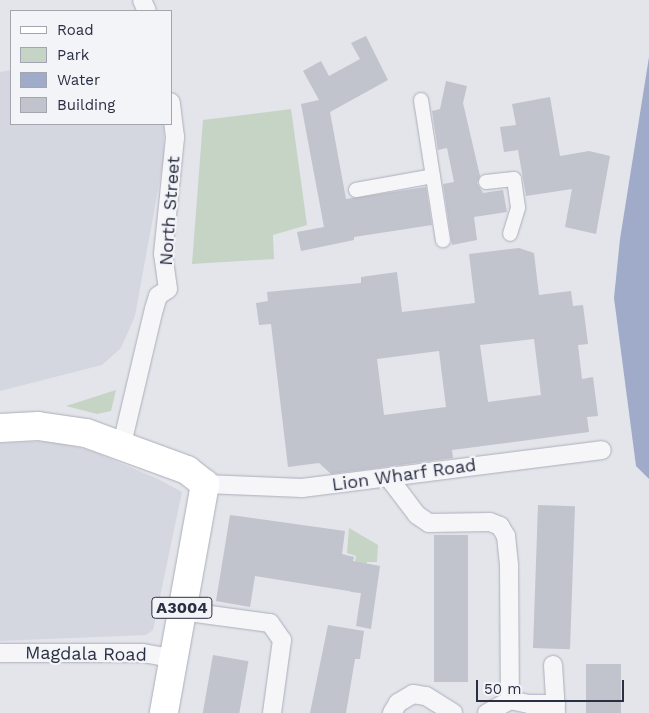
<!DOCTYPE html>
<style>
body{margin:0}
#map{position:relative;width:649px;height:713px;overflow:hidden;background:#e3e5eb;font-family:"Work Sans",sans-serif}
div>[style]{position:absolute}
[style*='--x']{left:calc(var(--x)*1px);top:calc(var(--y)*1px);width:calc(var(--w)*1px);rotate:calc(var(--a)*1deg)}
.built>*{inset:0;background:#d5d7e0}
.green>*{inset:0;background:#c5d4c5}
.water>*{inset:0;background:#a0abc9}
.building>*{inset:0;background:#c1c3cd;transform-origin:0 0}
.roads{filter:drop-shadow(0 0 1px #acaeb9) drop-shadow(0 0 1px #acaeb9)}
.pedestrian>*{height:14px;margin:-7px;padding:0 7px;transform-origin:7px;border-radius:7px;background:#f6f6f9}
.minor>*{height:18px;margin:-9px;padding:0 9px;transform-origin:9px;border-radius:9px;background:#f6f6f9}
.primary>*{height:28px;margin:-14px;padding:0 14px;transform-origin:14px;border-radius:14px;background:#fff}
span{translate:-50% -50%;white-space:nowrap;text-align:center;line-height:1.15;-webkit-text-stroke:4.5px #f3f4f8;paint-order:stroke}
.shield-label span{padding:1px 4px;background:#f3f4f8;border:1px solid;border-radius:4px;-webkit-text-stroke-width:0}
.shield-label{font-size:16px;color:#2b2f43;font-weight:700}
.street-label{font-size:18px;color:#2b2f43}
.legend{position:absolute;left:10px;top:10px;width:162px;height:115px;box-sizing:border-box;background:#f3f4f8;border:1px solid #a3a5b0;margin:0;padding:6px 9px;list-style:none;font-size:15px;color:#2b2f43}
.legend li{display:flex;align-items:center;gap:10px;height:25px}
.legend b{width:25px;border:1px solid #a3a5b0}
.scale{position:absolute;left:476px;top:680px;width:148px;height:22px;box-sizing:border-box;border:2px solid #2b2f43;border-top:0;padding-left:6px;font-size:15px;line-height:18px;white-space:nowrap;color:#2b2f43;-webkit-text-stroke:4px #f3f4f8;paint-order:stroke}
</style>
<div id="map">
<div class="built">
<div style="clip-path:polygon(11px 70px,11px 124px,164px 124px,164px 157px,135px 316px,121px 348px,102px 365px,0 391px,0 72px)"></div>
<div style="clip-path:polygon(51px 441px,92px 451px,158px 479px,182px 492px,153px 630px,146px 635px,0 641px,0 443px)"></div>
</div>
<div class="green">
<div style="clip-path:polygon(291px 109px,307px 225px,273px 235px,274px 259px,192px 264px,203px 120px)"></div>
<div style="clip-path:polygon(116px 390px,111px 411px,97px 414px,66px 406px)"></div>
<div style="clip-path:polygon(349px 528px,378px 545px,377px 562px,367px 562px,360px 593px,350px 592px,356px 556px,347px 553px)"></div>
</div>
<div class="water">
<div style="clip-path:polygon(649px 57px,649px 479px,636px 466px,614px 298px,620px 239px)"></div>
</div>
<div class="building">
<div style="clip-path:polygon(366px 36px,388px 80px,330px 112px,346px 199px,426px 187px,432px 225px,354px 237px,354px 240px,301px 251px,297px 232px,324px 227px,301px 104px,319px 100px,303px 71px,321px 61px,329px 76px,360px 59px,351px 43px)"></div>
<div style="clip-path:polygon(446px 81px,467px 86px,463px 103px,480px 176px,477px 183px,483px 193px,503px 190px,507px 212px,474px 217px,477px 240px,452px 245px,443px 184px,454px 182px,447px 148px,438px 150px,432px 111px,440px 109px)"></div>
<div style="clip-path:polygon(550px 97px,560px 156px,589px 151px,610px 156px,596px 234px,565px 227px,572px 189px,526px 196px,518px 150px,504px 152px,500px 127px,516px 125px,512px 104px)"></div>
<div style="clip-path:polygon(evenodd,519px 248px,534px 253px,539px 295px,571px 291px,573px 306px,583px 305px,588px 344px,578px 345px,582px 379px,593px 377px,598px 416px,587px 417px,589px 432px,452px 450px,453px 458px,331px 474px,319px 463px,288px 467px,271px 324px,259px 325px,256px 303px,268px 301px,267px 292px,361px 283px,361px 277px,397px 272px,402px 312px,475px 303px,469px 254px,519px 248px,534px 339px,541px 395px,488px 402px,480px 345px,534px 339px,519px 248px,439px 351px,446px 407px,384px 415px,377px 359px,439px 351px)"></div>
<div style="left:538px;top:505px;width:37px;height:143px;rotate:2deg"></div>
<div style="clip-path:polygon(230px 515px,345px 531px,342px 554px,354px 557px,353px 561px,380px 566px,371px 629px,356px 626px,361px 593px,255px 576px,250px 607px,216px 601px)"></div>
<div style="left:434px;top:535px;width:34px;height:147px"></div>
<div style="clip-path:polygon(328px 625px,364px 631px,360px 659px,355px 659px,346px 713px,310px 713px)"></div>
<div style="left:213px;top:655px;width:36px;height:59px;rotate:10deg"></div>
<div style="left:586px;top:664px;width:35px;height:49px"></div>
</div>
<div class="roads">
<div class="pedestrian">
<div style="--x:421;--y:100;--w:142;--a:81.1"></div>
<div style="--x:486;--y:182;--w:28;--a:-6"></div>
<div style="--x:514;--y:179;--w:29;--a:82"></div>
<div style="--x:518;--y:208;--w:27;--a:107"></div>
<div style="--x:356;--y:190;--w:78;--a:-10.3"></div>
</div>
<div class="minor">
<div style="--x:142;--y:0;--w:12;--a:66"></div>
<div style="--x:122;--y:444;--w:139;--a:-76.7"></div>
<div style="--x:154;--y:309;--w:14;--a:-73"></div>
<div style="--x:158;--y:296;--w:12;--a:-35"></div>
<div style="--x:168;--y:289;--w:35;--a:-98"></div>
<div style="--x:163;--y:254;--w:118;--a:-84.1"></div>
<div style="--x:175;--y:137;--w:35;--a:-97"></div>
<div style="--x:389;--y:478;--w:46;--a:52.9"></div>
<div style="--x:417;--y:515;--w:14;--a:34"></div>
<div style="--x:429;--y:523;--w:61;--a:-0.9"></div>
<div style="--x:490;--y:522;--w:11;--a:22"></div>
<div style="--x:500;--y:526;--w:12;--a:59"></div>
<div style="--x:506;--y:536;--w:29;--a:84"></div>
<div style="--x:509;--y:565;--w:135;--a:89.6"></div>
<div style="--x:205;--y:484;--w:97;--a:2.4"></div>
<div style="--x:302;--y:488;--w:302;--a:-7.2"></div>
<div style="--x:181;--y:611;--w:90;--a:7.7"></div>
<div style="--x:270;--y:623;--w:21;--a:55"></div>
<div style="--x:282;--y:640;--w:74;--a:97.8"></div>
<div style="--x:0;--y:653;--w:143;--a:0"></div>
<div style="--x:143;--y:653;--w:29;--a:10"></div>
<div style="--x:553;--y:665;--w:48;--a:86.4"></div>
<div style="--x:392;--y:713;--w:12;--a:-59"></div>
<div style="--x:398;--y:703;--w:17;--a:-31"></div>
<div style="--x:413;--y:694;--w:13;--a:9"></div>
<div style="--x:426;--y:696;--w:32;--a:32"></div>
<div style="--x:487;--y:713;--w:26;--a:-29"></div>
<div style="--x:510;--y:700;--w:19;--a:12"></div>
<div style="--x:529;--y:704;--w:27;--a:0"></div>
</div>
<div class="primary">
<div style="--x:0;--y:428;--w:38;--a:-3"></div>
<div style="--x:38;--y:426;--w:49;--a:8.3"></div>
<div style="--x:86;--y:433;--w:108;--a:20.1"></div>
<div style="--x:187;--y:470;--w:23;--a:38"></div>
<div style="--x:205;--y:484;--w:233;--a:100.2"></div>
</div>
</div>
<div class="shield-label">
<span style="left:182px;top:608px">A3004</span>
</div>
<div class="street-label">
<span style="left:170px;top:211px;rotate:-86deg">North Street</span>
<span style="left:404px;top:475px;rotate:-8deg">Lion Wharf Road</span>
<span style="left:86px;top:654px;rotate:1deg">Magdala Road</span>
</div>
<ul class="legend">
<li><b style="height:6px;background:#fff"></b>Road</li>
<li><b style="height:14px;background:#c5d4c5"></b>Park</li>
<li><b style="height:14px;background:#a0abc9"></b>Water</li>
<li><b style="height:14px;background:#c1c3cd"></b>Building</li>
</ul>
<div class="scale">50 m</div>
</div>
